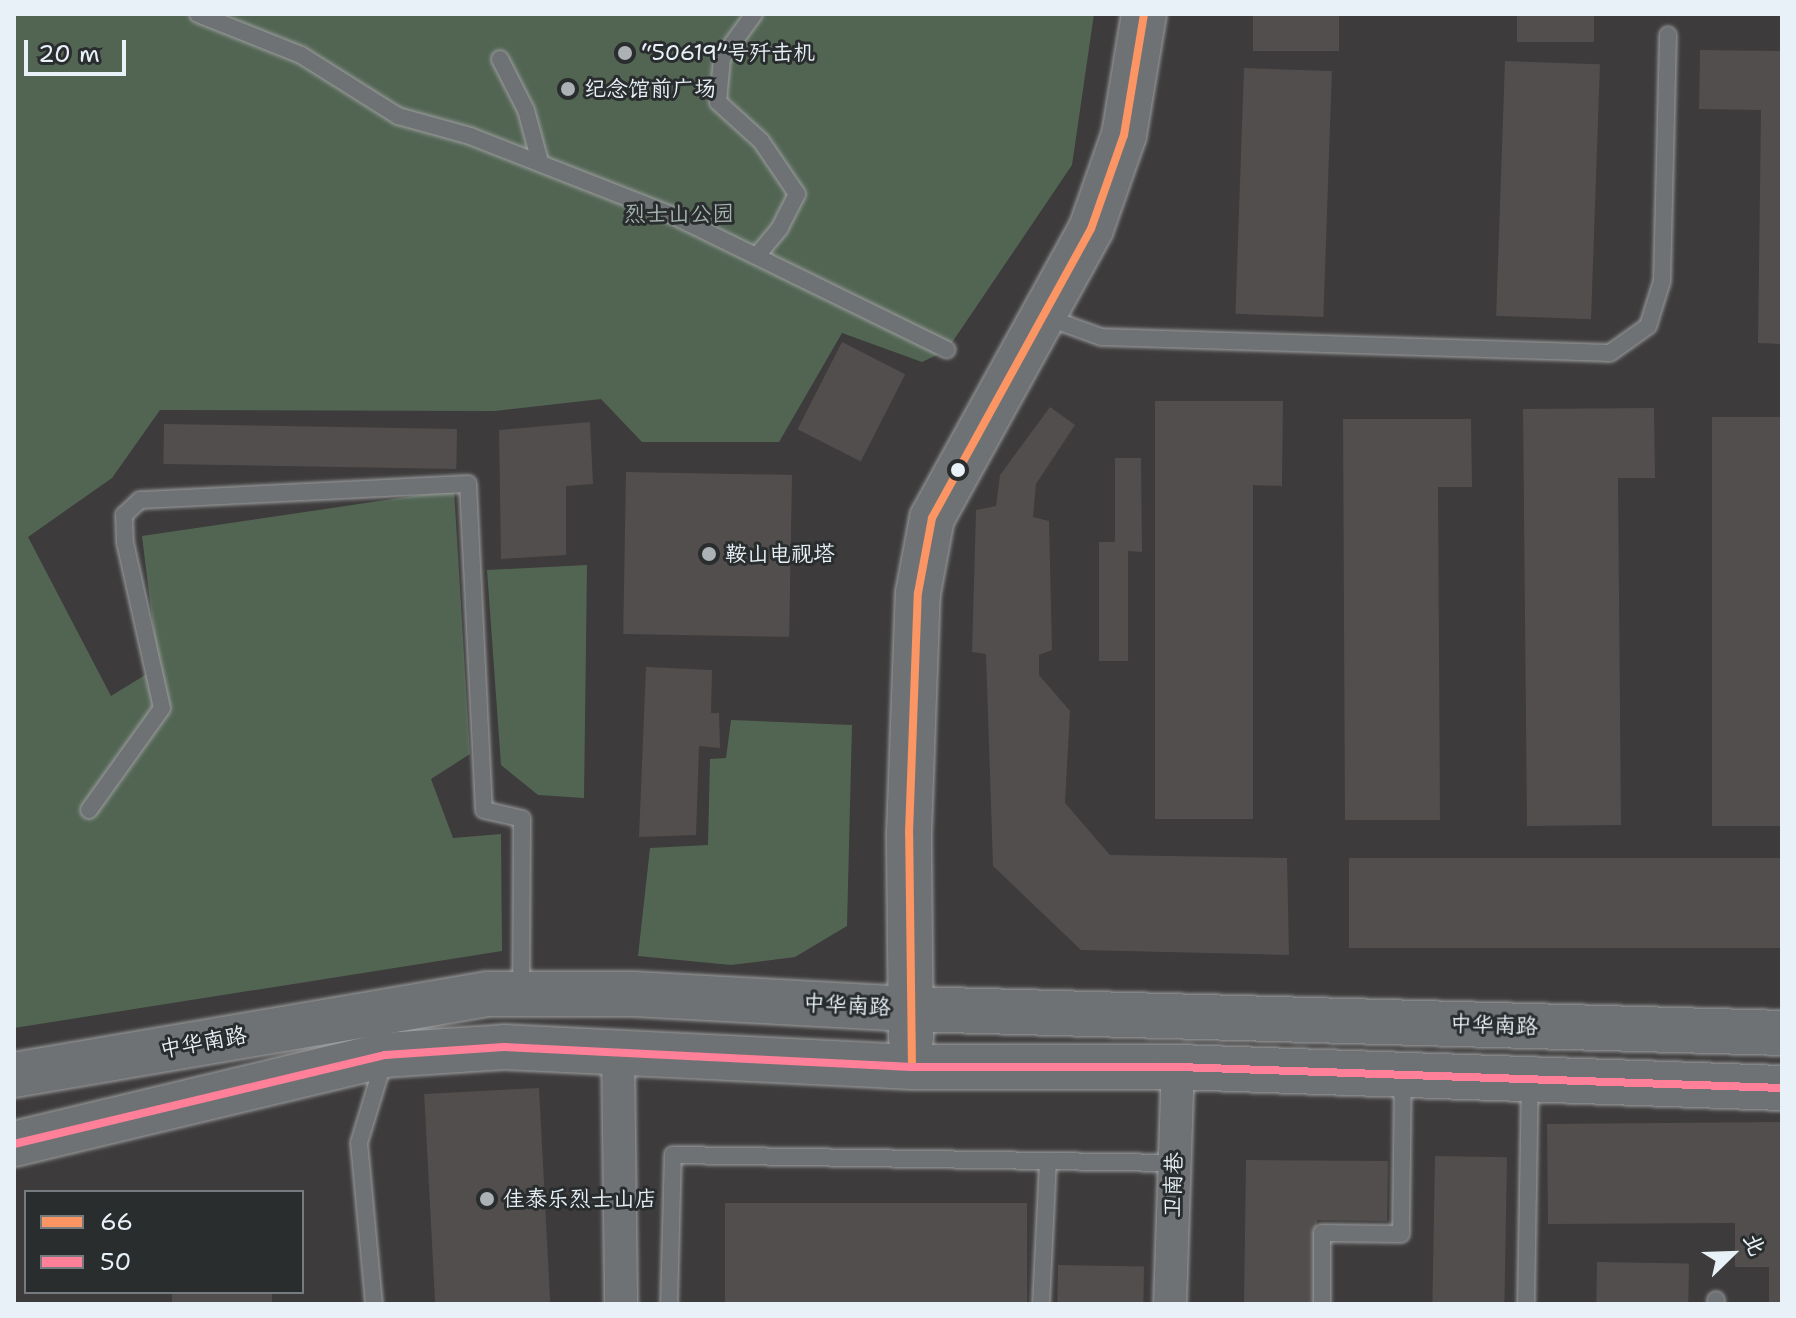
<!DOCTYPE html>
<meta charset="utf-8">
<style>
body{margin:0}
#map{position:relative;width:1796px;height:1318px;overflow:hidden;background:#3d3b3b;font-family:"Shantell Sans","LXGW WenKai TC",sans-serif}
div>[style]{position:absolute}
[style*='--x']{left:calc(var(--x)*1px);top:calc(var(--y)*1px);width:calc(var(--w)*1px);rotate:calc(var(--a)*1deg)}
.green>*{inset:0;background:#526553}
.building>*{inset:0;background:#524e4d;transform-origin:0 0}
.roads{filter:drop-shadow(0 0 2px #9e9fa0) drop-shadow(0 0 2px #9e9fa0)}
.service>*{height:16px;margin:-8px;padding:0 8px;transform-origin:8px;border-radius:8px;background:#6f7275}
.minor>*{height:32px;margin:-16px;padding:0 16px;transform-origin:16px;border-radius:16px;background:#6f7275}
.secondary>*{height:44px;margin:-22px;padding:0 22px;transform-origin:22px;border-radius:22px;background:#6f7275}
.bus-1>*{height:8px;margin:-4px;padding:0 4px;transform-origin:4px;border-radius:4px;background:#fb9564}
.bus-2>*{height:8px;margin:-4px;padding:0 4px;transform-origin:4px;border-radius:4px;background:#ff8098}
.dots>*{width:22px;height:22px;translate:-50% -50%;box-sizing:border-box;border:4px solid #2a2d2e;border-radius:50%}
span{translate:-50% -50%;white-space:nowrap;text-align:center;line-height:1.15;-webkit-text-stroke:6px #2a2d2e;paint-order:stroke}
.poi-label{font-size:22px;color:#e8f1f8}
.left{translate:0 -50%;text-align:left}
.park-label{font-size:22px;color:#a6b5b0}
.street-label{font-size:22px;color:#e8f1f8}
.frame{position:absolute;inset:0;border:16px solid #e8f1f8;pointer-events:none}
.legend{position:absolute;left:24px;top:1190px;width:280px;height:104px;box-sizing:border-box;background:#2a2d2e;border:2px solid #767b7f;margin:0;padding:10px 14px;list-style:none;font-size:24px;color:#e8f1f8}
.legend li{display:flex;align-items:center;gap:16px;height:40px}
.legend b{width:40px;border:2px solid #767b7f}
.north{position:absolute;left:1692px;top:1214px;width:80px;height:80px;-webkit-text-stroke:6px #2a2d2e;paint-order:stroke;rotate:67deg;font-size:22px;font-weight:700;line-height:32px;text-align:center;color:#e8f1f8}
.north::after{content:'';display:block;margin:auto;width:28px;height:36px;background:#e8f1f8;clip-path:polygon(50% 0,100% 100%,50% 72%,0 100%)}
.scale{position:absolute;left:24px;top:40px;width:102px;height:36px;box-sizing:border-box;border:4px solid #e8f1f8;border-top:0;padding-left:10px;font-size:24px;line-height:28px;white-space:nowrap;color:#e8f1f8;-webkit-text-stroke:6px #2a2d2e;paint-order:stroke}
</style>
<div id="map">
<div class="green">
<div style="clip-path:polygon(14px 14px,1094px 14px,1072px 165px,947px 350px,922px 362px,842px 333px,779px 442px,642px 442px,601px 399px,494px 411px,160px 410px,112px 478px,28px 537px,111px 696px,158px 667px,142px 536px,454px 490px,470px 754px,431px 779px,453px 838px,501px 834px,502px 951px,14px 1028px)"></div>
<div style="clip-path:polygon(587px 565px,584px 798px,538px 795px,501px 765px,487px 570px)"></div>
<div style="clip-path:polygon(731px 720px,852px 725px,847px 926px,795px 957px,731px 965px,638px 956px,650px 848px,708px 845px,710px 759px,726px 758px)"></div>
</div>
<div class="building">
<div style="left:1253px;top:14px;width:86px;height:37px"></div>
<div style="left:1517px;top:14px;width:77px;height:28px"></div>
<div style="clip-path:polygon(1700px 50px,1782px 51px,1782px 344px,1758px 343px,1761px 110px,1699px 109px)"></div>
<div style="left:1505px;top:61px;width:95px;height:255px;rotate:2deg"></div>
<div style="left:1244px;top:68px;width:88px;height:246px;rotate:2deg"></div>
<div style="left:842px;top:342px;width:71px;height:98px;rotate:27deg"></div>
<div style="clip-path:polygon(1155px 401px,1283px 401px,1282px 486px,1253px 485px,1253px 819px,1155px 819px)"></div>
<div style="clip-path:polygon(1050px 407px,1075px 425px,1036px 484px,1033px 517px,1049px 521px,1052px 650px,1039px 655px,1039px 675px,1070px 711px,1065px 803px,1110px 855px,1287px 858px,1289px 955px,1081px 950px,993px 866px,986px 654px,972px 652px,976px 510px,996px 506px,1000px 475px)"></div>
<div style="clip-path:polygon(1654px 408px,1655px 478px,1618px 478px,1621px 825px,1527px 826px,1523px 409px)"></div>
<div style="left:1782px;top:417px;width:409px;height:70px;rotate:90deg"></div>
<div style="clip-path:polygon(1343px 419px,1471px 419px,1472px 487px,1438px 487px,1440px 820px,1345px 820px)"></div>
<div style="clip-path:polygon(590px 422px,593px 484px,566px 486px,566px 555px,501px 559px,499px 430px)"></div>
<div style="left:457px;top:429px;width:40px;height:293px;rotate:91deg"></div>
<div style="clip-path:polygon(1115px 458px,1141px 458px,1142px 552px,1128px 551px,1128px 661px,1099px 661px,1099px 542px,1115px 542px)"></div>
<div style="left:626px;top:472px;width:166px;height:162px;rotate:1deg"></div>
<div style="clip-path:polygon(646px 667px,712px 670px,711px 713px,719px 713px,720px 748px,699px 746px,696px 835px,639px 837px)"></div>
<div style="left:1349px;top:858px;width:433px;height:90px"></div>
<div style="left:539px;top:1088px;width:216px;height:115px;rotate:87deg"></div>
<div style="clip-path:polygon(1782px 1122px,1782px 1304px,1769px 1304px,1769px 1267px,1735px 1267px,1735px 1223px,1548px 1224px,1547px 1124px)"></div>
<div style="left:1435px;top:1156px;width:72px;height:148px;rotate:1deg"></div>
<div style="clip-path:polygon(1246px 1160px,1388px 1161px,1387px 1221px,1317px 1220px,1316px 1304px,1244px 1304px)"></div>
<div style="left:725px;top:1203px;width:302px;height:101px"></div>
<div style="left:1597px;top:1262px;width:92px;height:42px;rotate:1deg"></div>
<div style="left:1058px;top:1265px;width:86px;height:39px;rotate:1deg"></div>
<div style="left:172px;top:1292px;width:100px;height:12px"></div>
</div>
<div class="roads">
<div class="service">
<div style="--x:198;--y:14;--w:111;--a:21.7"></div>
<div style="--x:301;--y:55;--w:115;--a:32.2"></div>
<div style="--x:398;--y:116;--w:75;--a:15.5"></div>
<div style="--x:470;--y:136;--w:217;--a:21.4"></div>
<div style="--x:672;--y:215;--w:306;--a:26.1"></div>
<div style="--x:754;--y:14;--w:54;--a:126"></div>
<div style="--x:722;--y:58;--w:44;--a:95.2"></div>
<div style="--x:718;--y:102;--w:58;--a:42.2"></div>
<div style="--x:761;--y:141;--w:64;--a:55.8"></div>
<div style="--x:797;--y:194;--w:38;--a:117"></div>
<div style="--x:780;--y:228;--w:34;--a:130"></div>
<div style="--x:500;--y:59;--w:57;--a:63"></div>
<div style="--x:526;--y:110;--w:54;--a:74.9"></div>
<div style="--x:1043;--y:316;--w:62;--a:19.9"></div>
<div style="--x:1101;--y:337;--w:509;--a:1.8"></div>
<div style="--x:1610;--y:353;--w:47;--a:-35.4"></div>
<div style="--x:1648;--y:326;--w:47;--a:-72.7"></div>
<div style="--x:1662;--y:281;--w:246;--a:-88.6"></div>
<div style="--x:89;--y:810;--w:125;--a:-54.4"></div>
<div style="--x:162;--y:708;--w:169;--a:-102.6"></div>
<div style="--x:125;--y:543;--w:28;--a:-92"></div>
<div style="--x:124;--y:515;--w:22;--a:-43"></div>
<div style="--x:140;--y:500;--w:328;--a:-2.8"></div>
<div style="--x:468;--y:484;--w:326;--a:87.2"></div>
<div style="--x:484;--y:810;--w:39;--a:13"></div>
<div style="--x:522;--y:819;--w:173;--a:90.3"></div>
<div style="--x:1716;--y:1300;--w:4;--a:90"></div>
<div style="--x:374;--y:1304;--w:162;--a:-95.3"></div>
<div style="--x:359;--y:1143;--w:87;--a:-73.2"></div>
<div style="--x:669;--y:1304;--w:149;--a:-88.5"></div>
<div style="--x:673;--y:1155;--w:500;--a:0.92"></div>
<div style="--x:1041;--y:1304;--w:143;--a:-87.2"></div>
<div style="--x:1322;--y:1304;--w:71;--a:-90"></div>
<div style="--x:1322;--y:1233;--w:79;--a:0.7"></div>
<div style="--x:1401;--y:1234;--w:156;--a:-89.3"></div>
<div style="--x:1526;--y:1304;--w:223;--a:-89"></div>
</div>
<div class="minor">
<div style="--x:618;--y:1050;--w:254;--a:89.3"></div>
<div style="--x:1170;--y:1304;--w:237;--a:-88.1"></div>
</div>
<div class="secondary">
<div style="--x:911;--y:1038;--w:205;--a:-90.6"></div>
<div style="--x:909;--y:833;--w:240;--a:-87.9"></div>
<div style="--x:918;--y:593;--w:76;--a:-79.4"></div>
<div style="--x:932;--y:518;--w:330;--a:-61.2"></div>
<div style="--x:1091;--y:229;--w:100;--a:-70.7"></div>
<div style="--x:1124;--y:135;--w:123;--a:-80.6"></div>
<div style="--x:14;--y:1075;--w:479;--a:-9.7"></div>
<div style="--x:486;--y:994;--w:147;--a:0"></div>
<div style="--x:633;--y:994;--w:276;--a:3.1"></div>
<div style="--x:909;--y:1009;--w:873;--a:1.57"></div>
<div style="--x:14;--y:1144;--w:382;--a:-13.5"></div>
<div style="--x:385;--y:1055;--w:119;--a:-3.8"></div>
<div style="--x:504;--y:1047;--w:408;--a:2.8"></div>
<div style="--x:912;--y:1067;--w:266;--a:0"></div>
<div style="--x:1178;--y:1067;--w:604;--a:1.99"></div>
</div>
</div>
<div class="bus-1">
<div style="--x:912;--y:1067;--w:234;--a:-90.7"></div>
<div style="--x:909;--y:833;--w:240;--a:-87.9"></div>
<div style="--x:918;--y:593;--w:76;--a:-79.4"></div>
<div style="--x:932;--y:518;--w:330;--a:-61.2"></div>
<div style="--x:1091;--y:229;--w:100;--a:-70.7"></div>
<div style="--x:1124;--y:135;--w:123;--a:-80.6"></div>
</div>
<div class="bus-2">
<div style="--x:14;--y:1144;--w:382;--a:-13.5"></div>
<div style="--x:385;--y:1055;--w:119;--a:-3.8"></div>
<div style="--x:504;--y:1047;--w:408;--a:2.8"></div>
<div style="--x:912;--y:1067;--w:266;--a:0"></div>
<div style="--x:1178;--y:1067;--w:604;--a:1.99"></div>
</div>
<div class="dots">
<div style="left:625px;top:53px;background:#acb1b6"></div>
<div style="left:568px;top:89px;background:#acb1b6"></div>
<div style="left:958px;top:470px;background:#e8f1f8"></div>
<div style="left:709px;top:554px;background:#acb1b6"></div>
<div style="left:487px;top:1199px;background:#acb1b6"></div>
</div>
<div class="poi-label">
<span class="left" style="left:641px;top:53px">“50619”号歼击机</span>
<span class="left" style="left:584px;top:89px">纪念馆前广场</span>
<span class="left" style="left:725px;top:554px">鞍山电视塔</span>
<span class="left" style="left:503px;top:1199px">佳泰乐烈士山店</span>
</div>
<div class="park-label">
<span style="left:679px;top:214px">烈士山公园</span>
</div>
<div class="street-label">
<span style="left:847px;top:1005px;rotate:3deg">中华南路</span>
<span style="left:1494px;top:1025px;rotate:2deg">中华南路</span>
<span style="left:203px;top:1042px;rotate:-10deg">中华南路</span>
<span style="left:1173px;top:1185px;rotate:-88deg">卫南巷</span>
</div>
<div class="frame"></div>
<ul class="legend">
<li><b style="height:10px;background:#fb9564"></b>66</li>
<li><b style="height:10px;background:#ff8098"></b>50</li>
</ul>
<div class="north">北</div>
<div class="scale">20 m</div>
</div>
